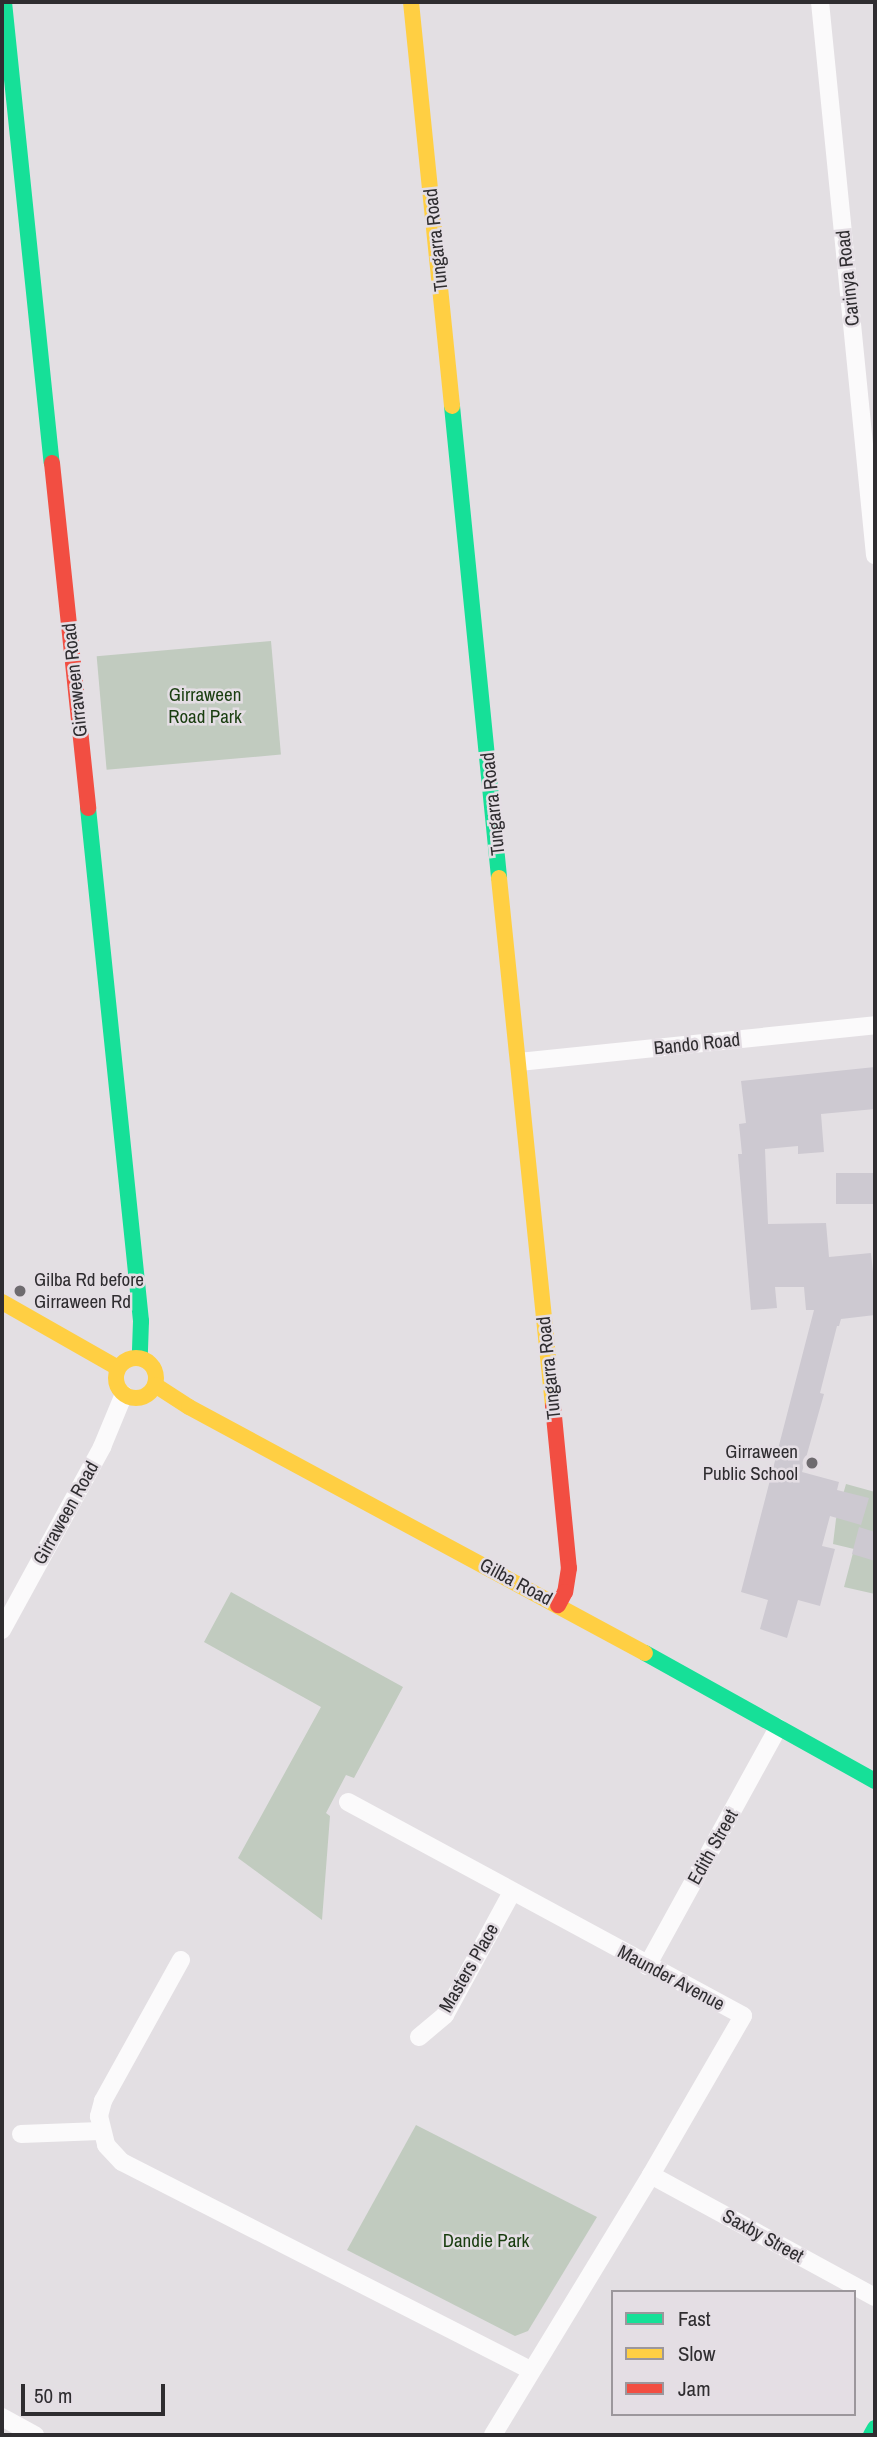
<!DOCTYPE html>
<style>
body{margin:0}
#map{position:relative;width:877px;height:2437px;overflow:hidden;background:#e3dfe3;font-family:"Archivo Narrow",sans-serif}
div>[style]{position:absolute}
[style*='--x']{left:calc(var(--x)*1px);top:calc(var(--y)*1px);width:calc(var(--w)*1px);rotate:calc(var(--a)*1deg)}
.green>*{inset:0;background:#c1cbbf;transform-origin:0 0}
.building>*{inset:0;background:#cdc9d1;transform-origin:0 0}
.street>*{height:18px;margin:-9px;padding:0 9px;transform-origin:9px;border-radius:9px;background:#fbfafb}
.fast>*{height:16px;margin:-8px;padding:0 8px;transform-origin:8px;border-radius:8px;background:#16e098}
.slow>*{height:16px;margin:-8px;padding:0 8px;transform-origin:8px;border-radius:8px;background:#ffcf43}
.slow>.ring{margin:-8px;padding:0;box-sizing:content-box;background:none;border:16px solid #ffcf43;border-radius:50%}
.jam>*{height:16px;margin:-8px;padding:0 8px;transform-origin:8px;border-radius:8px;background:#f24e42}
.dots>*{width:19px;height:19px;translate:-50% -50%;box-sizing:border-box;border:4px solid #e4dee4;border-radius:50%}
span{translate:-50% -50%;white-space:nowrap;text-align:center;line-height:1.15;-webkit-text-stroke:5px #e4dee4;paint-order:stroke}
.street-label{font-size:19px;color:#2f2d30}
.park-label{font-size:19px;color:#193d0f}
.poi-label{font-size:19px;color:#2f2d30}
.left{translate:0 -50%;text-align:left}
.right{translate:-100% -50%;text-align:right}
.frame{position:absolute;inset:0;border:4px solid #2f2d30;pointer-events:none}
.legend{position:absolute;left:611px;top:2290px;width:245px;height:126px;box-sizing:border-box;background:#e4dee4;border:2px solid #9c979c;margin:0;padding:9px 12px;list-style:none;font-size:21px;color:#2f2d30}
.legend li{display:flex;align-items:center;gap:14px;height:35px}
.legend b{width:35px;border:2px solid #9c979c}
.scale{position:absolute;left:21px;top:2384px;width:144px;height:32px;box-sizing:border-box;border:4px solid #2f2d30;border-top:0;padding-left:9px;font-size:21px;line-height:24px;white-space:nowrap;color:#2f2d30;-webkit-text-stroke:5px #e4dee4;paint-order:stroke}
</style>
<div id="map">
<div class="green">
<div style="left:271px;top:641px;width:114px;height:175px;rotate:85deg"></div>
<div style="clip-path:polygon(846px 1484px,875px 1492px,875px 1594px,844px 1587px,854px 1549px,833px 1544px,836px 1519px)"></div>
<div style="clip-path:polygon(231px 1592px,403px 1687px,354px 1778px,346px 1775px,326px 1813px,330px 1816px,322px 1920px,238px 1858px,321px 1707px,204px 1642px)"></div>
<div style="clip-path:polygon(416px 2125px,597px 2217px,528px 2331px,515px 2336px,347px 2250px)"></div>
</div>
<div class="building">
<div style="clip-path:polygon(875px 1067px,875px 1109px,821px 1114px,824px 1152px,798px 1154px,798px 1146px,765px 1149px,768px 1224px,826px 1223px,829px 1257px,871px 1253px,875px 1291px,875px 1315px,841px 1319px,839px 1326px,837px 1326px,820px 1393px,824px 1394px,802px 1472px,839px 1482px,837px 1490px,869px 1498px,861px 1525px,830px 1516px,822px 1546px,835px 1549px,820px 1606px,798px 1600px,787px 1638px,760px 1629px,768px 1600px,741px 1592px,814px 1310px,806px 1310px,804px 1287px,775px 1287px,777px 1308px,751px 1310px,738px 1154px,742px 1154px,739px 1124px,746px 1123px,741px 1081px)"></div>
<div style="left:875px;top:1173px;width:31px;height:39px;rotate:90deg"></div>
<div style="clip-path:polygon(859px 1527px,875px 1532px,875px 1561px,852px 1554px)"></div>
</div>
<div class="street">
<div style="--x:820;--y:2;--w:556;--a:84.32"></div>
<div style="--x:519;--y:1062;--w:358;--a:-5.9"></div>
<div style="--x:2;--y:1630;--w:209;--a:-61.3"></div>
<div style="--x:102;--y:1447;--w:57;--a:-67.5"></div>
<div style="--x:348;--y:1802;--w:449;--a:28.4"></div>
<div style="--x:743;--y:2016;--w:184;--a:120.1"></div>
<div style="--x:651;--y:2175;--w:304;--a:121.3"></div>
<div style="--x:181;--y:1960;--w:161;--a:119"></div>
<div style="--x:103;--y:2101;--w:16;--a:105"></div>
<div style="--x:99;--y:2116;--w:30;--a:76"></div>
<div style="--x:106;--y:2145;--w:23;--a:47"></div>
<div style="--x:122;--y:2162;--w:458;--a:27"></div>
<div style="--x:647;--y:1966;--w:272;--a:-61.2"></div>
<div style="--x:419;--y:2037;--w:34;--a:-40"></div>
<div style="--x:445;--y:2015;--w:140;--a:-61.4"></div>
<div style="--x:21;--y:2134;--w:79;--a:-2.2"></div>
<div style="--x:651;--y:2175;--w:255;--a:28.6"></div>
<div style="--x:2;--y:2417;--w:38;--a:29"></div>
</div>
<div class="fast">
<div style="--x:4;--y:2;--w:463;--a:84.1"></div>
<div style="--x:452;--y:406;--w:474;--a:84.3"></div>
<div style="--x:88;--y:808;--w:516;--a:84.1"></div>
<div style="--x:141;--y:1321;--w:37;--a:92"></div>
<div style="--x:645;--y:1653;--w:263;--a:29.1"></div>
<div style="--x:871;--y:2435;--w:8;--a:-60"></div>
</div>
<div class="slow">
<div style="--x:411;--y:2;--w:406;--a:84.2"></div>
<div style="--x:499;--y:878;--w:531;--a:84.16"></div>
<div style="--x:2;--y:1302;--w:133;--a:29.6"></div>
<div class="ring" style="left:116px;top:1358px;width:24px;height:24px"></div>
<div style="--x:155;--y:1385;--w:40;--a:32.9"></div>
<div style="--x:189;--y:1407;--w:518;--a:28.35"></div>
</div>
<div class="jam">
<div style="--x:52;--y:463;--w:347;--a:84"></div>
<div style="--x:553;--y:1406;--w:163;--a:84.4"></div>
<div style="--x:569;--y:1568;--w:24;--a:99"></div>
<div style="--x:565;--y:1592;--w:15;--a:118"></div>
</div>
<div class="dots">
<div style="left:20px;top:1291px;background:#6e6b6f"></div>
<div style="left:812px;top:1463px;background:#6e6b6f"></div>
</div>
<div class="street-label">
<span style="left:436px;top:240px;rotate:-96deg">Tungarra Road</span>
<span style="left:848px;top:278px;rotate:-96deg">Carinya Road</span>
<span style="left:75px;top:680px;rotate:-96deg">Girraween Road</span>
<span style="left:493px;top:804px;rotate:-96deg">Tungarra Road</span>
<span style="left:697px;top:1044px;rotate:-6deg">Bando Road</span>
<span style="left:549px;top:1368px;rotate:-96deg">Tungarra Road</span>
<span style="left:66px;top:1513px;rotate:-61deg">Girraween Road</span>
<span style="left:516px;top:1582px;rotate:28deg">Gilba Road</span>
<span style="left:713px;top:1847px;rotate:-61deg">Edith Street</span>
<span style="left:469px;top:1968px;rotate:-60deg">Masters Place</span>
<span style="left:671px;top:1978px;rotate:28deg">Maunder Avenue</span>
<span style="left:763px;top:2236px;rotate:29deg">Saxby Street</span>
</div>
<div class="park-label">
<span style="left:205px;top:706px">Girraween<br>Road Park</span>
<span style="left:486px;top:2241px">Dandie Park</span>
</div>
<div class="poi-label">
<span class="left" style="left:34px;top:1291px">Gilba Rd before<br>Girraween Rd</span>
<span class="right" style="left:798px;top:1463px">Girraween<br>Public School</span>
</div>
<div class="frame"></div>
<ul class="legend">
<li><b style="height:9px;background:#16e098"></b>Fast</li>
<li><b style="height:9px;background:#ffcf43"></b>Slow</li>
<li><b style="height:9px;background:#f24e42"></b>Jam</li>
</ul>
<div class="scale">50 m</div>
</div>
